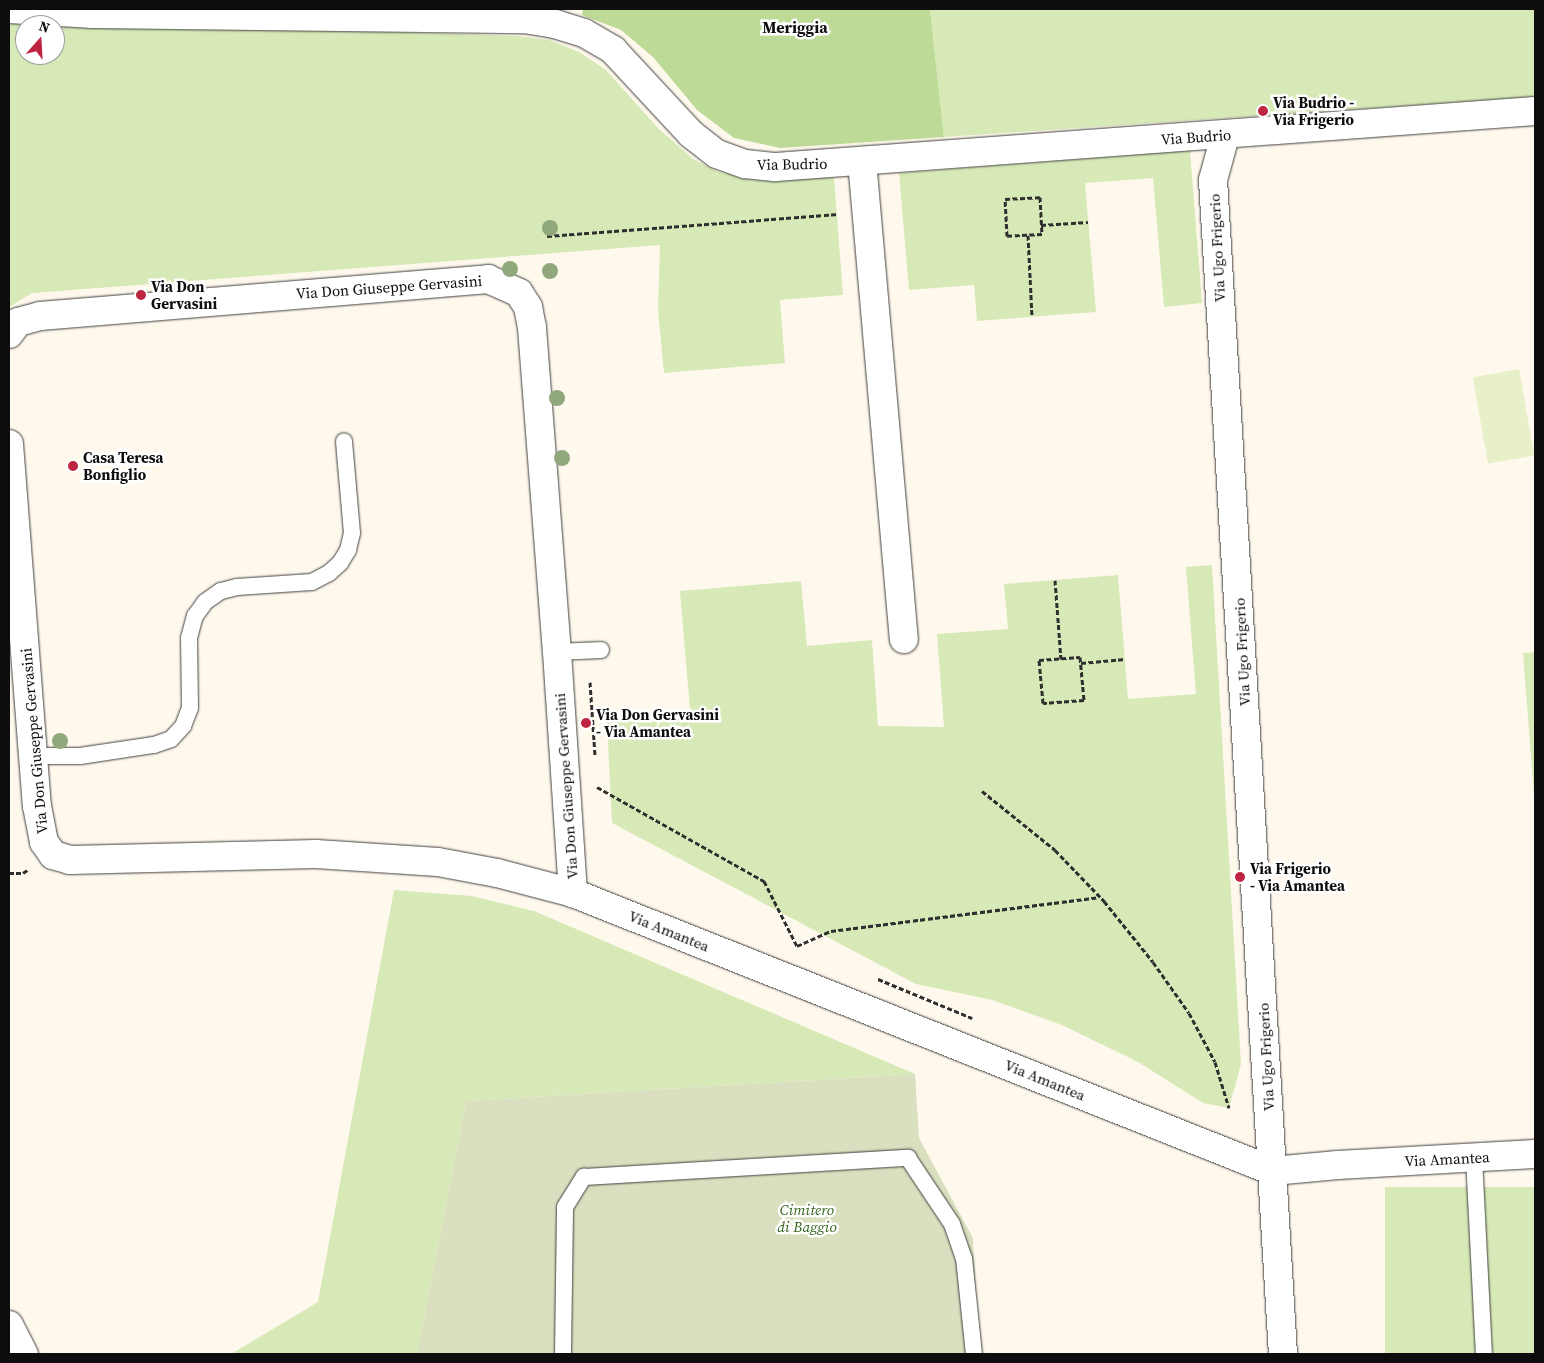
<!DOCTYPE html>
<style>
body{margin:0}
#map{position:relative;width:1544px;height:1363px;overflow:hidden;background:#fff9ed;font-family:"Source Serif 4",serif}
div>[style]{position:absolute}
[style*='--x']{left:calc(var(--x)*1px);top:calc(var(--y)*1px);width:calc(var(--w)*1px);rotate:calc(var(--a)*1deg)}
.green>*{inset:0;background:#d7e9b7;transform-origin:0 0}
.forest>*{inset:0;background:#bdda96}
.cemetery>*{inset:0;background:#dae0bf}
.pitch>*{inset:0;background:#e8f0c9;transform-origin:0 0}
.path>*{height:3px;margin-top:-1.5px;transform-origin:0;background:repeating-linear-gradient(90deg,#2f2f2f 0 5px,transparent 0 7.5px)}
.roads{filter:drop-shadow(0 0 1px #404040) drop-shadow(0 0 1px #404040)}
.service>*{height:16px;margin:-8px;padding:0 8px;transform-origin:8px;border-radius:8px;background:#fff}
.minor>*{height:28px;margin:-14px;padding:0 14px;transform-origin:14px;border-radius:14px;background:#fff}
.tertiary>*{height:28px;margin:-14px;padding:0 14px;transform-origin:14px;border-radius:14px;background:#fff}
.trees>*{width:16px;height:16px;margin:-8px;border-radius:50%;background:#90a87b}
.dots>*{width:14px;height:14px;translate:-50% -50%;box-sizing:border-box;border:2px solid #fff;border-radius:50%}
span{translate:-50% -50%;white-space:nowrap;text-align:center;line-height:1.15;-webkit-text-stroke:5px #fff;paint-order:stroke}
.poi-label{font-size:15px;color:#0d0d0d;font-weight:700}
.left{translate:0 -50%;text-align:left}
.street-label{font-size:15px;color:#0d0d0d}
.park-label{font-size:15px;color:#35651d;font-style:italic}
.neighbourhood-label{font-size:16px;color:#0d0d0d;font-weight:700}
.frame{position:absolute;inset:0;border:10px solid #0d0d0d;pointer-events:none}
.north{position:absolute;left:15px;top:15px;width:50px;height:50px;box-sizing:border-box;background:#fff;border:1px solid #9e9e9e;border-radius:50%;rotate:19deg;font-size:14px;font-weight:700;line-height:20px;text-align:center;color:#0d0d0d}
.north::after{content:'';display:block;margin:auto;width:18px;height:22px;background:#bd2540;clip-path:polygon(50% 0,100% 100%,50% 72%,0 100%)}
</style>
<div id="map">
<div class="green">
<div style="clip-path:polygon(930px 9px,1535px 9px,1535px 97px,944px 137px)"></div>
<div style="clip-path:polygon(evenodd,9px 21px,94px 27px,397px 32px,517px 36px,549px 40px,579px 52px,606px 70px,658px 128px,693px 159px,719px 172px,746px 177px,834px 177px,843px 295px,780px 300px,785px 363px,664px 373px,658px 311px,660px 245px,32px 293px,9px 307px,9px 21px,25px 25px,55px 25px,55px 55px,25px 55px,25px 25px)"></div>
<div style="clip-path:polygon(1190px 150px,1202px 303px,1164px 307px,1153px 178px,1085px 183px,1096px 312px,977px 321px,974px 285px,909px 290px,899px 173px)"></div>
<div style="clip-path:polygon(1212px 565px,1241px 1064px,1229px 1108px,1203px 1103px,1138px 1062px,1062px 1025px,992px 1000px,916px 984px,612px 823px,607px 721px,691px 722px,680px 591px,801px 581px,807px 646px,872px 640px,878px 726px,944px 727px,937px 634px,1008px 629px,1004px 584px,1118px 575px,1128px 699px,1196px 694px,1186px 567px)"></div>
<div style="clip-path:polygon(1535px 652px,1535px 808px,1523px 653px)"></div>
<div style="clip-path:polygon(394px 890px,472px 896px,534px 911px,915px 1074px,466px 1101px,417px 1354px,231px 1354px,318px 1302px)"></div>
<div style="left:1535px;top:1187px;width:167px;height:150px;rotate:90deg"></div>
</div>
<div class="forest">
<div style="clip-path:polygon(583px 9px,930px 9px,944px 137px,780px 148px,734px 138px,697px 110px,653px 57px,621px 30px,582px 15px)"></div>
</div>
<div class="cemetery">
<div style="clip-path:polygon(915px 1074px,919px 1138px,973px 1238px,979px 1354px,417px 1354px,466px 1101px)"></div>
</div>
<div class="pitch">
<div style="left:1519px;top:369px;width:88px;height:47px;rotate:80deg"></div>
</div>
<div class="path">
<div style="--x:1040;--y:197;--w:37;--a:87"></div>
<div style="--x:1042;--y:234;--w:35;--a:177"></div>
<div style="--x:1007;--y:236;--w:37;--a:-93"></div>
<div style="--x:1005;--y:199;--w:35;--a:-3"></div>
<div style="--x:1041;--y:225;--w:47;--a:-3.7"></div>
<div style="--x:1028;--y:235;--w:82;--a:87.2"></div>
<div style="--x:547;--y:236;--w:292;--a:-4.3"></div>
<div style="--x:1055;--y:580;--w:79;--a:85.7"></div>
<div style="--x:1080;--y:657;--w:43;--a:84.7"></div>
<div style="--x:1084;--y:700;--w:41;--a:175.8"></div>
<div style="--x:1043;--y:703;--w:43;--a:-95.3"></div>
<div style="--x:1039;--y:660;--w:41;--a:-4.2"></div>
<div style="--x:1081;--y:663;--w:44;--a:-5.2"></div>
<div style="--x:590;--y:682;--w:73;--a:86.1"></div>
<div style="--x:597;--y:787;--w:192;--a:29.4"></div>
<div style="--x:764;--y:881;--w:73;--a:63.1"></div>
<div style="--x:797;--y:946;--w:37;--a:-24"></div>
<div style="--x:831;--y:931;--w:270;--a:-7.2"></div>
<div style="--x:982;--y:791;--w:94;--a:38.9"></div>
<div style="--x:1055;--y:850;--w:71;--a:46.1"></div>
<div style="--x:1104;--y:901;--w:78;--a:51.2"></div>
<div style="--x:1153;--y:962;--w:62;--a:54.8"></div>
<div style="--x:1189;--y:1013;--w:55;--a:62"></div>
<div style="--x:1215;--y:1062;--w:48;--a:73.1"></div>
<div style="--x:9;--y:873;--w:14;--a:0"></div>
<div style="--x:23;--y:873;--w:7;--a:-34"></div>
<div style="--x:878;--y:979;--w:102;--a:22.5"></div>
</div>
<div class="roads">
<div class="service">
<div style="--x:557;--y:652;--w:44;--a:-2.6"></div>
<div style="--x:34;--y:756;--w:46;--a:0"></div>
<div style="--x:80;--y:756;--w:75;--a:-8.5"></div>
<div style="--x:154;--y:745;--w:18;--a:-19"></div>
<div style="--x:171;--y:739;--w:18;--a:-47"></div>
<div style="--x:183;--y:726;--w:19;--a:-69"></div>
<div style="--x:190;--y:708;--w:70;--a:-90.8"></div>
<div style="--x:189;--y:638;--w:23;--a:-75"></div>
<div style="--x:195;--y:616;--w:17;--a:-54"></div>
<div style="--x:205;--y:602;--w:19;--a:-35"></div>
<div style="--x:221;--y:591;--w:16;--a:-14"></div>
<div style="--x:237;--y:587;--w:75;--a:-3.8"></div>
<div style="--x:312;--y:582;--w:19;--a:-28"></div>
<div style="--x:329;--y:573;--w:15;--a:-42"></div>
<div style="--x:340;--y:563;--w:15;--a:-58"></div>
<div style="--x:348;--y:550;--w:17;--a:-77"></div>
<div style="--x:352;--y:533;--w:92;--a:-95"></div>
<div style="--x:1474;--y:1158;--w:196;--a:87.1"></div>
<div style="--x:563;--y:1354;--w:147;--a:-89.2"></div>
<div style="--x:565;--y:1207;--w:36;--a:-58"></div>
<div style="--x:584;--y:1177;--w:325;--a:-3.4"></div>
<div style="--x:908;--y:1158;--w:79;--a:56.3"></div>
<div style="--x:952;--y:1224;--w:36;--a:71"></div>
<div style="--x:964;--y:1258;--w:97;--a:84.1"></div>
</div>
<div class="minor">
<div style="--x:9;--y:9;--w:84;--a:3.4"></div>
<div style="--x:93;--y:14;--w:431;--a:0.7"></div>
<div style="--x:524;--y:19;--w:31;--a:9"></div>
<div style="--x:555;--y:24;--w:30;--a:17"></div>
<div style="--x:584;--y:33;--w:34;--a:30"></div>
<div style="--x:613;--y:50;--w:115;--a:47.1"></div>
<div style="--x:691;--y:134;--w:33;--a:38"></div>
<div style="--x:717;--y:154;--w:30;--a:20"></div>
<div style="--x:745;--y:164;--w:31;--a:6"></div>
<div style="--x:776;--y:167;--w:761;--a:-4.22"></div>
<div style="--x:1225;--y:136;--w:46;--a:105.3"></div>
<div style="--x:1213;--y:180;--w:1176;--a:86.59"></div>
<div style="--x:862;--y:161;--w:480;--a:85"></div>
<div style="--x:9;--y:334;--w:15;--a:-53"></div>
<div style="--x:18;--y:322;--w:23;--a:-15"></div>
<div style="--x:40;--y:316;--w:450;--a:-4.7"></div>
<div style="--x:488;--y:279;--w:34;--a:24"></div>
<div style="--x:519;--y:293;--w:17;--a:57"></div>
<div style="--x:528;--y:307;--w:21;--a:79"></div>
<div style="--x:532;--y:328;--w:325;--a:85.6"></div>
<div style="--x:557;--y:652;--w:242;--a:86.2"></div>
<div style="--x:9;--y:444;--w:363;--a:85.6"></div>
<div style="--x:37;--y:806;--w:37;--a:79"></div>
<div style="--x:44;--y:842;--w:16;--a:55"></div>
<div style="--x:53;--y:855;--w:18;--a:16"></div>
<div style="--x:70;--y:860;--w:246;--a:-1.4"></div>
<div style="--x:316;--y:854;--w:122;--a:3.8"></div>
<div style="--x:438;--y:862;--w:60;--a:10.6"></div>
<div style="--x:497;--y:873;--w:79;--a:14.7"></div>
<div style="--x:573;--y:893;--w:753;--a:21.66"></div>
<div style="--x:1273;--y:1171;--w:65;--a:-5.3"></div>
<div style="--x:1338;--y:1165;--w:197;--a:-3.2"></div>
</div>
<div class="tertiary">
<div style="--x:9;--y:1325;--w:33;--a:63"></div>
</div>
</div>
<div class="trees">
<div style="left:550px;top:228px"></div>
<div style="left:510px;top:269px"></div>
<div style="left:550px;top:271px"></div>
<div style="left:557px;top:398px"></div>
<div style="left:562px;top:458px"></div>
<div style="left:60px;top:741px"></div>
</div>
<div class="dots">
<div style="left:1263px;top:111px;background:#bd2540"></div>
<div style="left:141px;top:295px;background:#bd2540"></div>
<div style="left:73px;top:466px;background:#bd2540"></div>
<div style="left:586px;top:723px;background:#bd2540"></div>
<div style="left:1240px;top:877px;background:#bd2540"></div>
</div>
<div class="poi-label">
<span class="left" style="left:1273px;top:111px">Via Budrio -<br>Via Frigerio</span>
<span class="left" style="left:151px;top:295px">Via Don<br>Gervasini</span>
<span class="left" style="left:83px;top:466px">Casa Teresa<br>Bonfiglio</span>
<span class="left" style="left:596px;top:723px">Via Don Gervasini<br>- Via Amantea</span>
<span class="left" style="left:1250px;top:877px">Via Frigerio<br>- Via Amantea</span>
</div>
<div class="street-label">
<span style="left:1196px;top:137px;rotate:-4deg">Via Budrio</span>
<span style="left:792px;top:164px;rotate:-1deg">Via Budrio</span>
<span style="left:1217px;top:248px;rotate:-93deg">Via Ugo Frigerio</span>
<span style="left:389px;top:287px;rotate:-4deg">Via Don Giuseppe Gervasini</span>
<span style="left:1242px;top:652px;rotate:-93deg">Via Ugo Frigerio</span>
<span style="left:34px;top:741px;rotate:-95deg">Via Don Giuseppe Gervasini</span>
<span style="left:566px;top:786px;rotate:-94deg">Via Don Giuseppe Gervasini</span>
<span style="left:669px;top:931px;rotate:22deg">Via Amantea</span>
<span style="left:1266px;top:1057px;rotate:-93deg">Via Ugo Frigerio</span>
<span style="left:1045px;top:1080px;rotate:22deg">Via Amantea</span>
<span style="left:1447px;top:1159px;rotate:-3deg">Via Amantea</span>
</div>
<div class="park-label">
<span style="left:807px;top:1218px">Cimitero<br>di Baggio</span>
</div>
<div class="neighbourhood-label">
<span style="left:795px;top:27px">Meriggia</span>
</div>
<div class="frame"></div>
<div class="north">N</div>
</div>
